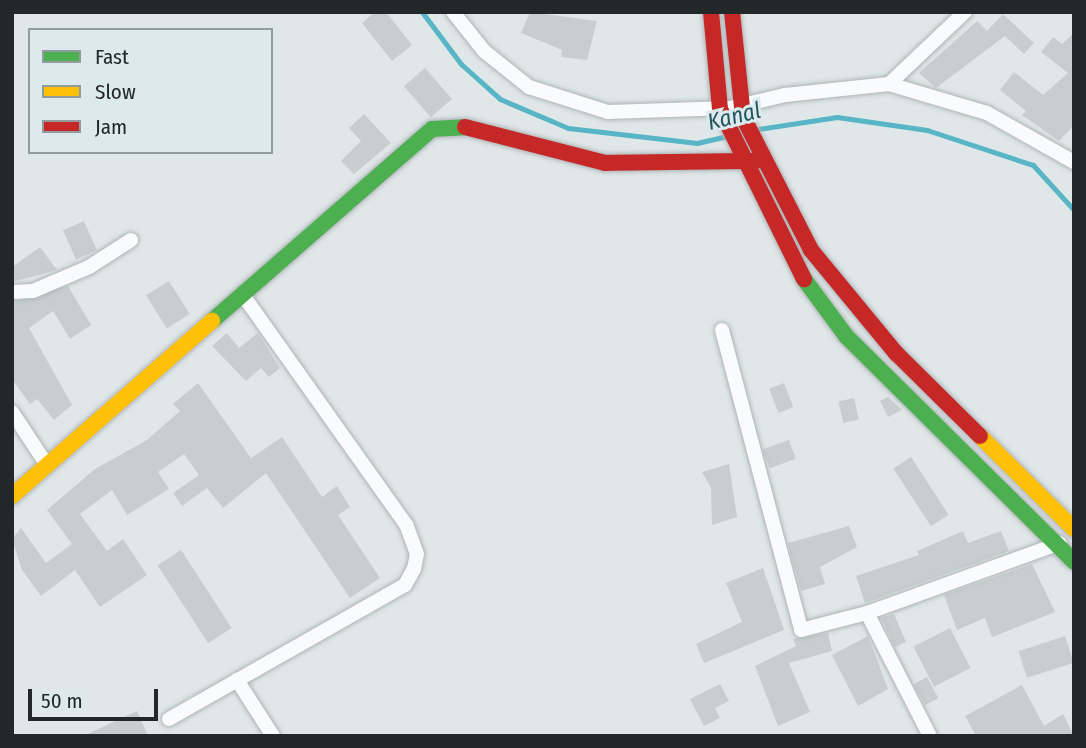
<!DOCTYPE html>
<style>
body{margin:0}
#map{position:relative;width:1086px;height:748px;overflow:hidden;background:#e0e7e9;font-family:"Fira Sans Condensed",sans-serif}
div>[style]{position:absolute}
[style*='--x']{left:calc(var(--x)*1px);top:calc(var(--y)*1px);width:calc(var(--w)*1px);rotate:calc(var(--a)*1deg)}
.stream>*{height:5px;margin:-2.5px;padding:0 2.5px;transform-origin:2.5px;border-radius:2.5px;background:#57b5c5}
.building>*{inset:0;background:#c8cecf;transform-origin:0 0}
.roads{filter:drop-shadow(0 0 2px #afb4b6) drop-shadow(0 0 2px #afb4b6)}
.street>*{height:14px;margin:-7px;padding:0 7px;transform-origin:7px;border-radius:7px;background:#fafbfc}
.fast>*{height:16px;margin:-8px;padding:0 8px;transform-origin:8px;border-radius:8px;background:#4caf50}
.slow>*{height:16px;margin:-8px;padding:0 8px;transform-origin:8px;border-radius:8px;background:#ffc107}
.jam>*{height:16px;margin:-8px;padding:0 8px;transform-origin:8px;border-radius:8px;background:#c62828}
span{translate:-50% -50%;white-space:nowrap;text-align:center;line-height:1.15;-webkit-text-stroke:6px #dceaed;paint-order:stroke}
.water-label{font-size:23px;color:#23555f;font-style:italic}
.frame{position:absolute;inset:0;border:14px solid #222728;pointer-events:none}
.legend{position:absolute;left:28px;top:28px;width:245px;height:126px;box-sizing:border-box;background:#dceaed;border:2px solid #929c9e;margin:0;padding:9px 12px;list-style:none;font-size:21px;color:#222728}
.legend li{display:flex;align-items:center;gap:14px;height:35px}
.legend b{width:35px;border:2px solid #929c9e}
.scale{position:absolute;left:28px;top:689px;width:130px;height:32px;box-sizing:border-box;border:4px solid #222728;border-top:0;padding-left:9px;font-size:21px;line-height:24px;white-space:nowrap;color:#222728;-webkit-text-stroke:5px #dceaed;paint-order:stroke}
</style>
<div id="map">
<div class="stream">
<div style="--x:422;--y:12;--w:65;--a:53.1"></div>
<div style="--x:461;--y:64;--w:52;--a:41.9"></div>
<div style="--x:500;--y:99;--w:74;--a:23.1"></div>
<div style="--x:568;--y:128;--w:130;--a:6.6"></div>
<div style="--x:697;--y:143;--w:28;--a:-13"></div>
<div style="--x:758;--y:129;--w:80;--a:-8.6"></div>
<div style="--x:837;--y:117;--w:91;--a:8.2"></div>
<div style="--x:927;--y:130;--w:112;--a:18.3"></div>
<div style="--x:1033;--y:165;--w:61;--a:47.7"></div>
</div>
<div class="building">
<div style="clip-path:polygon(375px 12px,386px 12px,412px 45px,392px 61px,362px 23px)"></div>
<div style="clip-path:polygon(530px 12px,597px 21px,587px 60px,561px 57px,562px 50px,521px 33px)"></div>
<div style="clip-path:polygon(1003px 14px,1034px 43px,1024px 54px,1005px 36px,936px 88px,919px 73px,977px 21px,987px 31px)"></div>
<div style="clip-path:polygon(1074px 33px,1074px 125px,1059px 141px,1022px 115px,1026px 111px,1000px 90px,1014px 72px,1043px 95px,1068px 73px,1041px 52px,1053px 37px,1062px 44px)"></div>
<div style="left:425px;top:68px;width:41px;height:28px;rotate:49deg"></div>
<div style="clip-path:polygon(364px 114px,391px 143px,354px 174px,341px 161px,361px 141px,349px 128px)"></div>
<div style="left:84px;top:221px;width:32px;height:23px;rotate:66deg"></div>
<div style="clip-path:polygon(40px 247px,57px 270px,12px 282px,12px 267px)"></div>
<div style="left:169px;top:281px;width:39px;height:27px;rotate:58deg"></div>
<div style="clip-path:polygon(68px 286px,91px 325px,70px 339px,53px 311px,29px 328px,72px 405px,54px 420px,37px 399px,30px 404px,12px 379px,12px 302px)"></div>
<div style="clip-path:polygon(227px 333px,239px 348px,258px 333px,280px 368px,269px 377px,261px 368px,246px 381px,212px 346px)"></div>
<div style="clip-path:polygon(198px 383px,251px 458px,282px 437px,322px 497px,337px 486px,350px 507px,338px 515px,380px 578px,350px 598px,266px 473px,223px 508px,207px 488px,182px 506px,173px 493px,199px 475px,184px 454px,158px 472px,169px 489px,127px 515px,112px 490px,80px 514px,107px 551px,123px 539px,147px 575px,100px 607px,75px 570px,41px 596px,22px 570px,12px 539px,21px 528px,46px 563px,72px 544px,47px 510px,95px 469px,147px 440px,180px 411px,173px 404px)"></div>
<div style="left:784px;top:383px;width:26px;height:16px;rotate:69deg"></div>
<div style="clip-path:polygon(888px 397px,902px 410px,888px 417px,880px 401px)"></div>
<div style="left:854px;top:398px;width:22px;height:16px;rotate:77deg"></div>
<div style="left:789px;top:440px;width:20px;height:28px;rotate:70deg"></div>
<div style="left:911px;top:457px;width:69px;height:21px;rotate:57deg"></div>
<div style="clip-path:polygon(729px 464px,737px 517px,712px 525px,711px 488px,702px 472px)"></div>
<div style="clip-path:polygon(849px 526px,857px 547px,820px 567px,825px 584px,801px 591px,788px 543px)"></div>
<div style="clip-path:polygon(963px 531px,968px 543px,1001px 531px,1009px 551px,865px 603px,856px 576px,919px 555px,917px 551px)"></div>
<div style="left:181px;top:550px;width:93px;height:28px;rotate:57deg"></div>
<div style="clip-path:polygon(1032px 564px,1055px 612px,992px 637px,985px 618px,957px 630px,944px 595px)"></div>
<div style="clip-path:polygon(763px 568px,784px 630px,704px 663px,696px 644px,742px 622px,726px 583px)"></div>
<div style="clip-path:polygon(894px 614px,906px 642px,895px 647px,881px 618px)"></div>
<div style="left:950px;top:628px;width:45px;height:41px;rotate:63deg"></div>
<div style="clip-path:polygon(828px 633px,832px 651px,789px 663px,810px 712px,778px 726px,755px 666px,796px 646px,793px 639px)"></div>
<div style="clip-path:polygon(868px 636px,888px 689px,858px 706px,832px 655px)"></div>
<div style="left:1065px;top:636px;width:28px;height:49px;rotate:72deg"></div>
<div style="left:927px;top:677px;width:24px;height:15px;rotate:62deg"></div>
<div style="clip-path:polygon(720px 684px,729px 701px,715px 708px,720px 718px,704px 726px,690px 699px)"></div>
<div style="clip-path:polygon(1022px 685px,1044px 726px,1063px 714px,1074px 736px,976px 736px,965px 716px)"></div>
<div style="clip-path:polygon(137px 711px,148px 736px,83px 736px)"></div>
</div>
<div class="roads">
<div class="street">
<div style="--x:453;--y:12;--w:50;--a:51.5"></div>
<div style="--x:484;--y:51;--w:58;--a:38.7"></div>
<div style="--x:529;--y:87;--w:83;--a:17.6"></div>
<div style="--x:608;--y:112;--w:122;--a:-1.9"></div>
<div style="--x:730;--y:108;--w:57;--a:-13.3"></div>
<div style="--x:785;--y:95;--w:105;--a:-6"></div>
<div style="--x:889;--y:84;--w:105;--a:-43.5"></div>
<div style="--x:889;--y:84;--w:102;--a:16.5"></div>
<div style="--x:987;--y:113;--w:100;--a:29.4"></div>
<div style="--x:12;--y:292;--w:21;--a:-3"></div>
<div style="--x:33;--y:291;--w:61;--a:-23.2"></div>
<div style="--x:89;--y:267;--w:50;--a:-32.7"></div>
<div style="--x:722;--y:330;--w:310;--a:75.2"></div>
<div style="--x:801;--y:630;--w:68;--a:-14.4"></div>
<div style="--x:867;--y:613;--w:205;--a:-19.9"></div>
<div style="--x:12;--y:412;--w:64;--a:56.6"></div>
<div style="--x:867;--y:613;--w:138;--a:62.9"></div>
<div style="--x:237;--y:680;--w:67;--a:57.3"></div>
<div style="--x:169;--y:719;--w:271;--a:-29.6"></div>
<div style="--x:405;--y:585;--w:18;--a:-61"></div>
<div style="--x:414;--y:569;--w:15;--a:-79"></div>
<div style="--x:417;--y:554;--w:30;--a:-110"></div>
<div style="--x:407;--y:526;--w:283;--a:-125.4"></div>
</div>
<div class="fast">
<div style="--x:804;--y:279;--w:71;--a:53.6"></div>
<div style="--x:846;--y:336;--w:321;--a:44.7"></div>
<div style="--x:212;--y:321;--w:292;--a:-41.1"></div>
<div style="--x:432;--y:129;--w:33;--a:-3"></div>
</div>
<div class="slow">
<div style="--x:980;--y:436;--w:132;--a:44.7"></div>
<div style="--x:12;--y:496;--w:266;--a:-41.2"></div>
</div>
<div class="jam">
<div style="--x:711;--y:12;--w:97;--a:84.7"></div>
<div style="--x:720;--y:109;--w:190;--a:63.7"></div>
<div style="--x:732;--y:12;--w:106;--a:84"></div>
<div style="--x:743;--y:117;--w:149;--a:62.9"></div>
<div style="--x:811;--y:250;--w:134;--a:50.5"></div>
<div style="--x:896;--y:353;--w:118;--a:44.7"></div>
<div style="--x:465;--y:127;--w:145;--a:14.4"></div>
<div style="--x:605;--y:163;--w:151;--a:-0.8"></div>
</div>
</div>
<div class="water-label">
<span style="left:734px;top:116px;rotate:-14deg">Kanal</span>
</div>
<div class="frame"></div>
<ul class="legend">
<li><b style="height:9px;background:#4caf50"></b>Fast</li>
<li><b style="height:9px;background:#ffc107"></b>Slow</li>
<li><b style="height:9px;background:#c62828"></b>Jam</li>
</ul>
<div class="scale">50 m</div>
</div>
